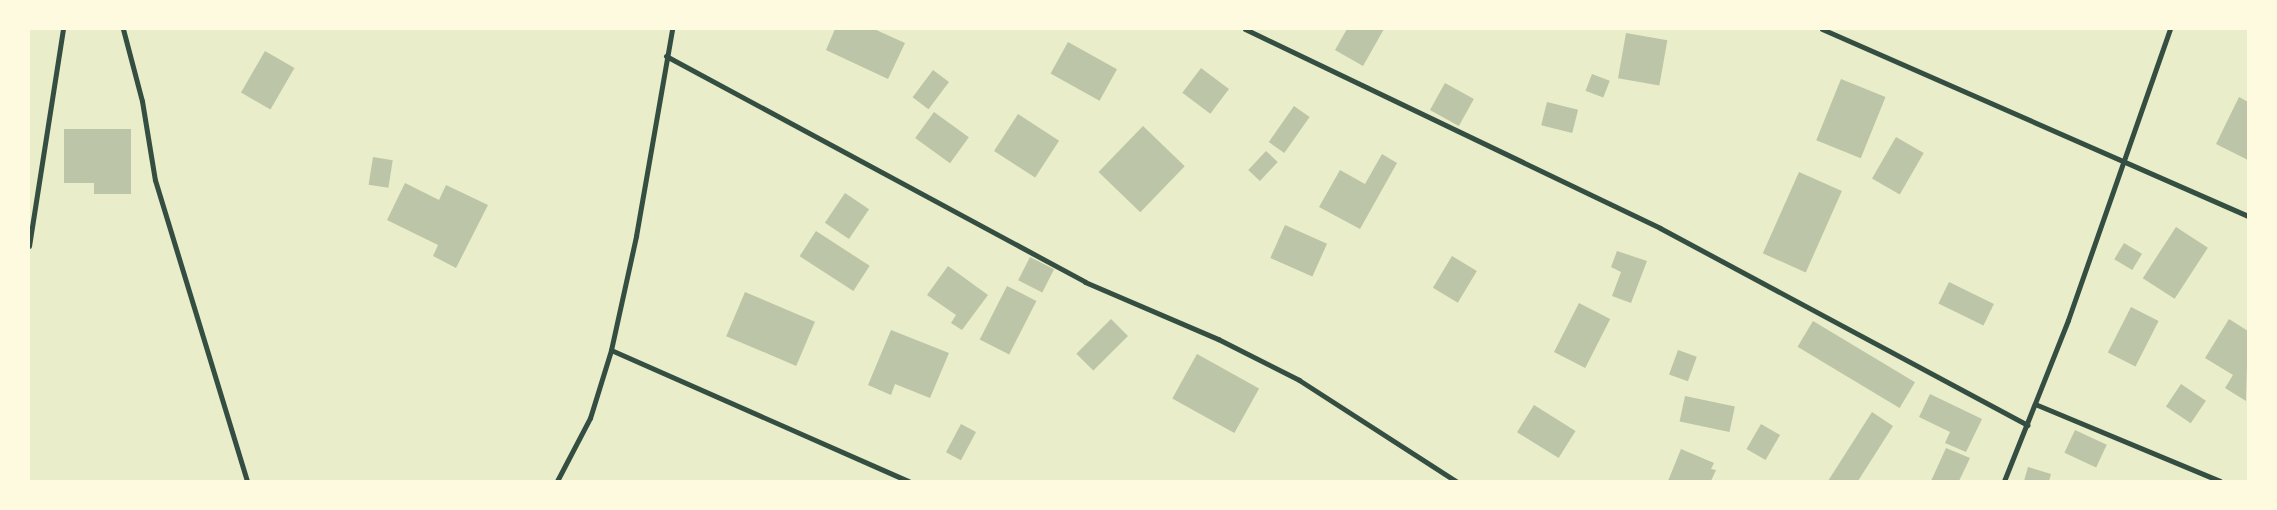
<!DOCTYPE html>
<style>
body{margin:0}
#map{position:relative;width:2277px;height:510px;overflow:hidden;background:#e9edc9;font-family:Signika,sans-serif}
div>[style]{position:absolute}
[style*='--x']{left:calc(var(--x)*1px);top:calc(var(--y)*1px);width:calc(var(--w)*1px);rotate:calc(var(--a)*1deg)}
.building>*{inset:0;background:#bcc5a7;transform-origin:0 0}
.minor>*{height:5px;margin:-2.5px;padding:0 2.5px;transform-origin:2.5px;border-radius:2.5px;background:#344e41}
span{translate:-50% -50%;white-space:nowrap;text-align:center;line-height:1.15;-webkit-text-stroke:4.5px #fefae0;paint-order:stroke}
.frame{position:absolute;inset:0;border:30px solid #fefae0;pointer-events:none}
</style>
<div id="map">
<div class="building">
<div style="clip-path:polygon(835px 29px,874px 29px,905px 43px,888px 79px,826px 50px)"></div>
<div style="clip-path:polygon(1347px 29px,1384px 29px,1363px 66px,1335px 50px)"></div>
<div style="left:1626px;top:33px;width:42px;height:46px;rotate:10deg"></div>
<div style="left:1068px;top:42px;width:56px;height:36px;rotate:29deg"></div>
<div style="left:265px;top:51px;width:34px;height:48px;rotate:30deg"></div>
<div style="left:1201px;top:68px;width:35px;height:31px;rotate:37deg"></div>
<div style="left:933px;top:70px;width:20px;height:34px;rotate:37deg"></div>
<div style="left:1592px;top:74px;width:19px;height:18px;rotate:21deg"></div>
<div style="left:1841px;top:79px;width:48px;height:66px;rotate:22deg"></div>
<div style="left:1445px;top:83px;width:33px;height:31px;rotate:29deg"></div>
<div style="clip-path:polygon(2239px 97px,2248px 102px,2248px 160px,2216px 144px)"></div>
<div style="left:1547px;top:102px;width:32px;height:24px;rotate:14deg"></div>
<div style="left:1294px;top:106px;width:19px;height:44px;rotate:35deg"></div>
<div style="left:934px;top:112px;width:43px;height:32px;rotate:36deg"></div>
<div style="left:1018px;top:114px;width:49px;height:44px;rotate:33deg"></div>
<div style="left:1143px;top:126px;width:58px;height:64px;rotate:44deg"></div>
<div style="clip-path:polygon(64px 129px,131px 129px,131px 194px,94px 194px,94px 183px,64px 183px)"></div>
<div style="left:1896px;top:137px;width:32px;height:48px;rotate:30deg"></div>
<div style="left:1266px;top:151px;width:16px;height:26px;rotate:43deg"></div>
<div style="clip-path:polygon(1382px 154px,1397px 163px,1360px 229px,1319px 207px,1340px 170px,1365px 184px)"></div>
<div style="left:373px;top:157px;width:20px;height:28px;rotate:9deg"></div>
<div style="left:1799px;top:172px;width:47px;height:89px;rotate:24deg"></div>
<div style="clip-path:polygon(405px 183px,439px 200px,446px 185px,488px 205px,456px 268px,433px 256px,438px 245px,387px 220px)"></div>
<div style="left:845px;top:193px;width:29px;height:36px;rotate:34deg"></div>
<div style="left:1285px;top:225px;width:46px;height:36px;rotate:24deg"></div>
<div style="left:2176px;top:227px;width:38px;height:61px;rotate:33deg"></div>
<div style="left:816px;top:231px;width:64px;height:30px;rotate:33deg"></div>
<div style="left:2124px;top:243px;width:21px;height:19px;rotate:31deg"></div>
<div style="clip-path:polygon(1617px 251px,1647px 261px,1631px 303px,1612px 296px,1621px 272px,1611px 267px)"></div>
<div style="left:1452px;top:256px;width:29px;height:37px;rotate:31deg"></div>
<div style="left:1030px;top:257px;width:27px;height:26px;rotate:27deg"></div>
<div style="clip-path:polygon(948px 266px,988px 295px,962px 330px,951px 323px,956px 315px,927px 295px)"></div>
<div style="left:1949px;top:282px;width:50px;height:24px;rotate:26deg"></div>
<div style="left:1007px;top:286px;width:33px;height:60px;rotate:27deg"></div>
<div style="left:745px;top:292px;width:76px;height:48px;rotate:23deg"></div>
<div style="left:1579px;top:303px;width:35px;height:55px;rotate:27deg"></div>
<div style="left:2131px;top:307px;width:31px;height:51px;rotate:27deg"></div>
<div style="left:1111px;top:319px;width:24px;height:49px;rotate:45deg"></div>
<div style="clip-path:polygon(2229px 319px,2248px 331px,2246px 401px,2225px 388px,2233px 375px,2205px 358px)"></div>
<div style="left:1813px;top:321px;width:119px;height:30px;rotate:31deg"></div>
<div style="clip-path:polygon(891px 330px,949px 353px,930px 398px,895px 384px,891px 395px,868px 385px)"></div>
<div style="left:1678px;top:350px;width:20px;height:26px;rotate:20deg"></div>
<div style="left:1197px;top:354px;width:71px;height:51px;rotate:29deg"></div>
<div style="left:2181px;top:384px;width:30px;height:27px;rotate:34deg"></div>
<div style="clip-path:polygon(1930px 394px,1982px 419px,1966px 452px,1945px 443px,1950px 432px,1919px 417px)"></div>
<div style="left:1685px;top:396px;width:51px;height:26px;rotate:12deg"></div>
<div style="left:1534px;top:405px;width:49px;height:32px;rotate:32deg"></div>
<div style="clip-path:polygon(1872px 412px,1893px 426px,1858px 481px,1828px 481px)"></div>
<div style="left:961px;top:424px;width:17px;height:32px;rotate:28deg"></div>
<div style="left:1761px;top:424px;width:22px;height:29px;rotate:30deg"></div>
<div style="left:2075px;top:430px;width:35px;height:25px;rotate:25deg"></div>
<div style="clip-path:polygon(1946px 448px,1970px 458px,1959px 481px,1931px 481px)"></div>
<div style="clip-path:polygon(1681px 449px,1714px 463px,1711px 469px,1716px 470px,1711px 481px,1668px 481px)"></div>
<div style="clip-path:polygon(2028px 467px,2051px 474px,2049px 481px,2024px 481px)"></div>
</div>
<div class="minor">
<div style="--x:123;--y:29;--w:74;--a:75.2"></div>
<div style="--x:142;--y:101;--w:80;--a:80.7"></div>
<div style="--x:155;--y:180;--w:315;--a:73"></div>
<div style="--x:1245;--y:29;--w:460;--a:25.6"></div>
<div style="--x:1660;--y:228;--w:417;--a:28.2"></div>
<div style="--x:1822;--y:29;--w:465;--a:23.7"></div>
<div style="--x:666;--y:56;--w:476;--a:28.3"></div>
<div style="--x:1085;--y:282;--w:145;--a:23.2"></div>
<div style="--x:1218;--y:339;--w:91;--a:26.8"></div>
<div style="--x:1299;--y:380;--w:187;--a:32.8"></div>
<div style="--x:29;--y:246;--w:220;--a:-81.1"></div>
<div style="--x:611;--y:350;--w:325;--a:23.8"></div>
<div style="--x:2035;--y:404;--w:200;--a:22.6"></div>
<div style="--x:557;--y:481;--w:71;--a:-62.4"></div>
<div style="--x:590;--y:418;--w:71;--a:-72.8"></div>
<div style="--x:611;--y:350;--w:117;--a:-77.6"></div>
<div style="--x:636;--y:236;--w:210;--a:-80.1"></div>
<div style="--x:2004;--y:481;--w:173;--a:-68.3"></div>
<div style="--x:2068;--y:320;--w:308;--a:-70.7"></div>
</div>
<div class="frame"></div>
</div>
